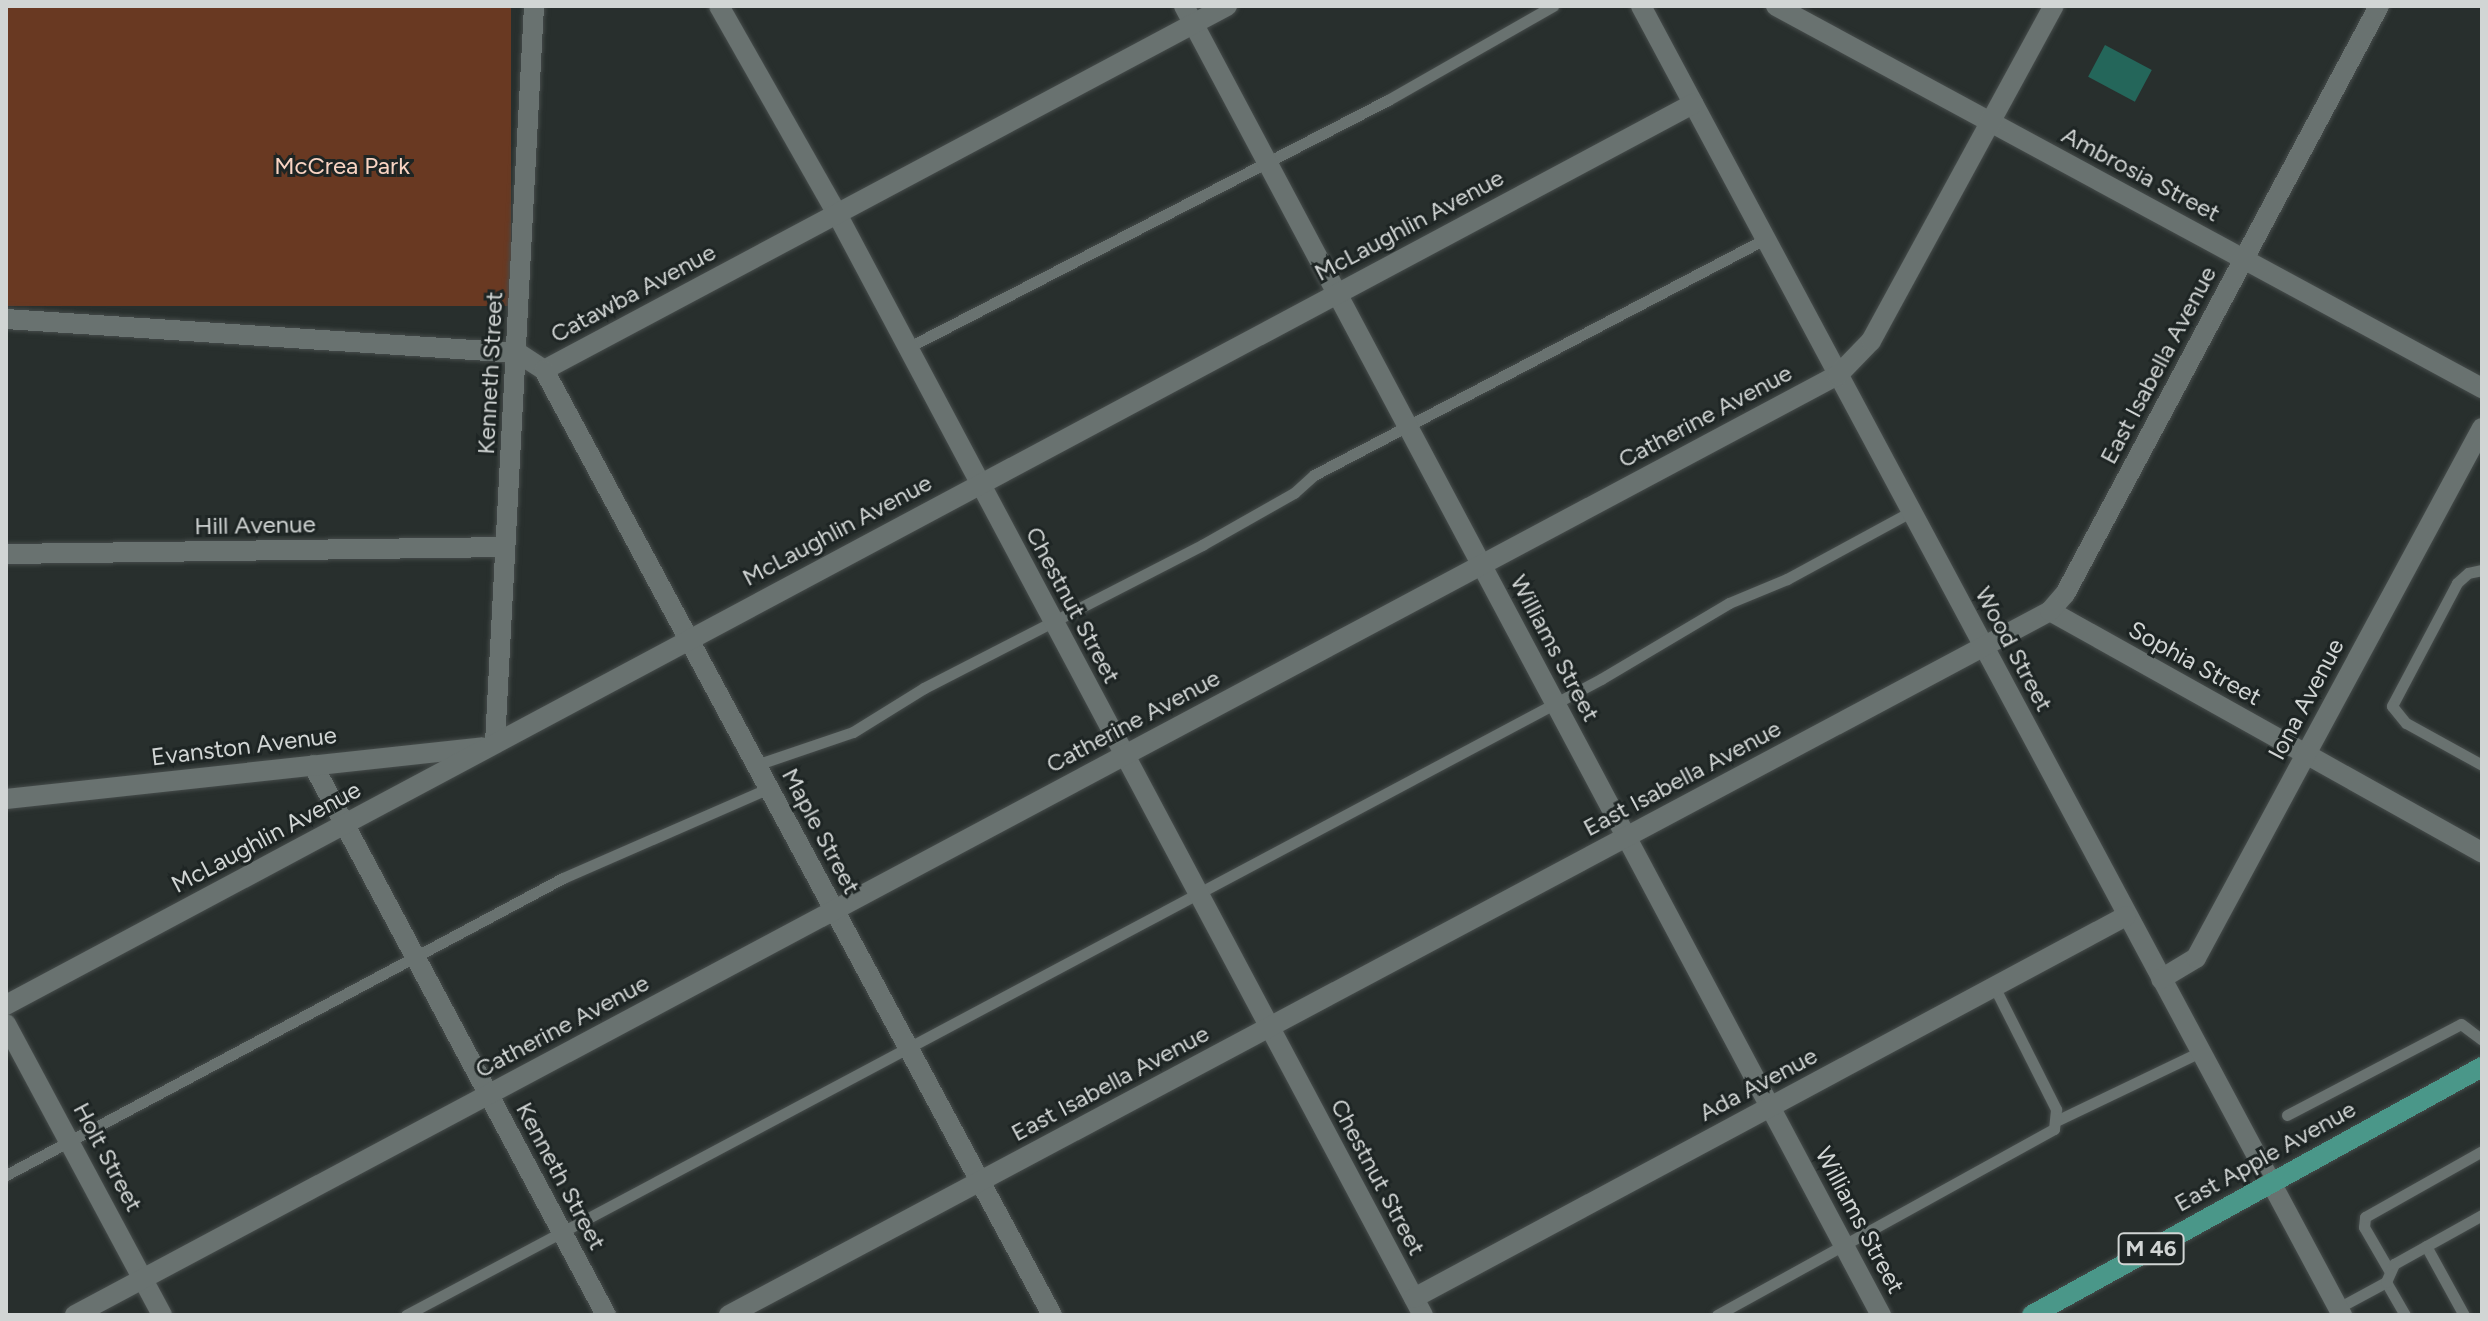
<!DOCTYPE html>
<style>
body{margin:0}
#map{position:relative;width:2488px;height:1321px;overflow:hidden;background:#282f2d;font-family:Figtree,sans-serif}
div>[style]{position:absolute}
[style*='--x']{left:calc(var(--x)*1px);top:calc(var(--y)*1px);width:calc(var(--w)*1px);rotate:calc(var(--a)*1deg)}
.green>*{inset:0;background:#693922;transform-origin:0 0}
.building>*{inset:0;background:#24665a;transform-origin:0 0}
.roads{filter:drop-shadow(0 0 2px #464c4b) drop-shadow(0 0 2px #464c4b)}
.service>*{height:11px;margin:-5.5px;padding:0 5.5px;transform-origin:5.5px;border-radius:5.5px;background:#697270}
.minor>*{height:20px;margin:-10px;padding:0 10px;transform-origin:10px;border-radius:10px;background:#697270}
.primary>*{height:20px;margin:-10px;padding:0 10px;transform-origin:10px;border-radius:10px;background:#4a9789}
span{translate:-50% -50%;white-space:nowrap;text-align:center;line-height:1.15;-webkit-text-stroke:6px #1e2524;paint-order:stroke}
.shield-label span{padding:2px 6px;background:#1e2524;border:2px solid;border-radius:6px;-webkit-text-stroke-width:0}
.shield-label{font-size:22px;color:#d1d5d4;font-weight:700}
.park-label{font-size:24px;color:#f9d4c3}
.street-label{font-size:24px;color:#d1d5d4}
.frame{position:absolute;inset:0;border:8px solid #d1d5d4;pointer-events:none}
</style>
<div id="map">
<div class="green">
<div style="left:6px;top:6px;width:505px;height:300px"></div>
</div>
<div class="building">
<div style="left:2105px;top:45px;width:53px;height:36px;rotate:28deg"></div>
</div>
<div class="roads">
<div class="service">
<div style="--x:907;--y:348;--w:541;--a:-27.28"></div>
<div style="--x:1388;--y:100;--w:190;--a:-29.7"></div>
<div style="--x:2482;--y:570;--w:14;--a:168"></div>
<div style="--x:2468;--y:573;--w:15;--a:138"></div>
<div style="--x:2457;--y:583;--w:139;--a:117.9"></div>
<div style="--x:2392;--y:706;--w:22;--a:51"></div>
<div style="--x:2406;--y:723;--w:87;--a:28.9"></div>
<div style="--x:756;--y:765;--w:102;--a:-18.8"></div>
<div style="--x:853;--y:732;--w:84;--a:-31.8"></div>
<div style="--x:924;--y:688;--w:313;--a:-27.2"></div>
<div style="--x:1202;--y:545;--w:106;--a:-29.5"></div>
<div style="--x:1294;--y:493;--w:27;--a:-42"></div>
<div style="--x:1314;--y:475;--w:509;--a:-27.62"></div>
<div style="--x:2287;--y:1115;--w:196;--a:-27.6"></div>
<div style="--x:2461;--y:1024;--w:26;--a:37"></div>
<div style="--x:2056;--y:1121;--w:160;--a:-25.6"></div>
<div style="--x:6;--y:1175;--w:631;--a:-28.07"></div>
<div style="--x:563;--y:878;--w:225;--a:-23.6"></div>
<div style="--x:2426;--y:1246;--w:79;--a:61.2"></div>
<div style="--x:2390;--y:1272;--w:52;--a:-120"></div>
<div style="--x:2364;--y:1227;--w:10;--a:-84"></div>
<div style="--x:2365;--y:1217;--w:134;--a:-29.4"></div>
<div style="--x:2386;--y:1282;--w:38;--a:60"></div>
<div style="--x:2338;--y:1308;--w:55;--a:-28.4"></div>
<div style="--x:2386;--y:1282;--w:20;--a:-66"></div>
<div style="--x:2394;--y:1264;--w:101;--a:-29.1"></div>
<div style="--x:406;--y:1315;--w:1354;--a:-28.02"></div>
<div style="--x:1601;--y:679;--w:149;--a:-30.7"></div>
<div style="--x:1729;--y:603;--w:63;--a:-22.5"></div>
<div style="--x:1787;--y:579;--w:142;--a:-28.5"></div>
<div style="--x:1717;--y:1315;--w:385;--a:-28.9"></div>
<div style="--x:2054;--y:1129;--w:20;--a:-84"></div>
<div style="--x:2056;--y:1109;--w:138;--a:-116.8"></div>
</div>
<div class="minor">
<div style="--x:719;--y:6;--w:239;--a:60.4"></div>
<div style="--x:837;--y:214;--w:1247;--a:61.98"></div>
<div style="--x:1184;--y:6;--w:1483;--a:61.97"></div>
<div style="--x:1641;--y:6;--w:1485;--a:61.83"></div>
<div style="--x:1776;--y:6;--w:803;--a:28.42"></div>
<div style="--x:6;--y:319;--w:513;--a:3.8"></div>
<div style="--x:518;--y:353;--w:31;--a:33"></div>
<div style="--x:544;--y:370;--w:774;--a:-28.06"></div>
<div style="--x:544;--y:370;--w:1073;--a:61.74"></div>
<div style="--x:6;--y:554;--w:499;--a:-0.8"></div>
<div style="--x:2050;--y:611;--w:495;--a:29.2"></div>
<div style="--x:495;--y:743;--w:738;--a:-86.97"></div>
<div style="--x:313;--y:765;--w:623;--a:61.95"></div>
<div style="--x:6;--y:799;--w:478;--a:-6.2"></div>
<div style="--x:2161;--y:979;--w:41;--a:-31"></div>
<div style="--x:2196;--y:958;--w:602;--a:-61.65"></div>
<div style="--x:6;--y:1005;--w:1913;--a:-28.11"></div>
<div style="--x:6;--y:1024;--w:330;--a:61.8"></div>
<div style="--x:1414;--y:1298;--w:808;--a:-28.21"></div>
<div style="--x:75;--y:1315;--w:1998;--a:-28.07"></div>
<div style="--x:1838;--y:375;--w:47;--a:-45.9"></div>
<div style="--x:1871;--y:341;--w:382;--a:-61.4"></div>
<div style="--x:729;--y:1315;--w:1497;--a:-28.05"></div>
<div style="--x:2050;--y:611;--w:23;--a:-49"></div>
<div style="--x:2065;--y:594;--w:667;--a:-61.9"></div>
</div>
<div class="primary">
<div style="--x:2032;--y:1315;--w:514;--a:-28.86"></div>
</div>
</div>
<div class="shield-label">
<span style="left:2151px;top:1249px">M 46</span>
</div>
<div class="park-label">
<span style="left:342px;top:166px">McCrea Park</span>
</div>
<div class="street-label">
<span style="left:2141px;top:174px;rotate:28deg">Ambrosia Street</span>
<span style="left:1409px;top:225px;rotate:-28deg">McLaughlin Avenue</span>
<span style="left:633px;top:293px;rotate:-28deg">Catawba Avenue</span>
<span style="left:2158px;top:365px;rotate:-62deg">East Isabella Avenue</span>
<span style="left:490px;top:373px;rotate:-87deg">Kenneth Street</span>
<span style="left:1705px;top:416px;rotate:-28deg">Catherine Avenue</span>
<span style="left:255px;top:525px;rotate:-1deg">Hill Avenue</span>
<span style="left:837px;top:530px;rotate:-28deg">McLaughlin Avenue</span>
<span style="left:1073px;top:605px;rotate:62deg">Chestnut Street</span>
<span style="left:1555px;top:648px;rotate:62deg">Williams Street</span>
<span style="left:2014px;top:649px;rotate:62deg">Wood Street</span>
<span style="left:2195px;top:663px;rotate:29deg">Sophia Street</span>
<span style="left:2306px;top:699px;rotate:-62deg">Iona Avenue</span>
<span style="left:1133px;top:721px;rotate:-28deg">Catherine Avenue</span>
<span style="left:244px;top:746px;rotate:-7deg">Evanston Avenue</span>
<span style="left:1682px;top:778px;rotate:-28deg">East Isabella Avenue</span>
<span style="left:821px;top:831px;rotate:62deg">Maple Street</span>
<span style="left:266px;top:837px;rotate:-28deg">McLaughlin Avenue</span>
<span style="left:562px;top:1026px;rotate:-28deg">Catherine Avenue</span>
<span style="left:1110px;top:1083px;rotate:-28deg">East Isabella Avenue</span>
<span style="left:1758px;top:1084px;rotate:-28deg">Ada Avenue</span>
<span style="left:2265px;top:1156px;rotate:-29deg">East Apple Avenue</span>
<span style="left:108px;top:1157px;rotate:62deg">Holt Street</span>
<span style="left:561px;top:1176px;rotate:62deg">Kenneth Street</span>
<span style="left:1378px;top:1177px;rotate:62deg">Chestnut Street</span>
<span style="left:1860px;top:1220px;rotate:62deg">Williams Street</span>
</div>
<div class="frame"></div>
</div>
